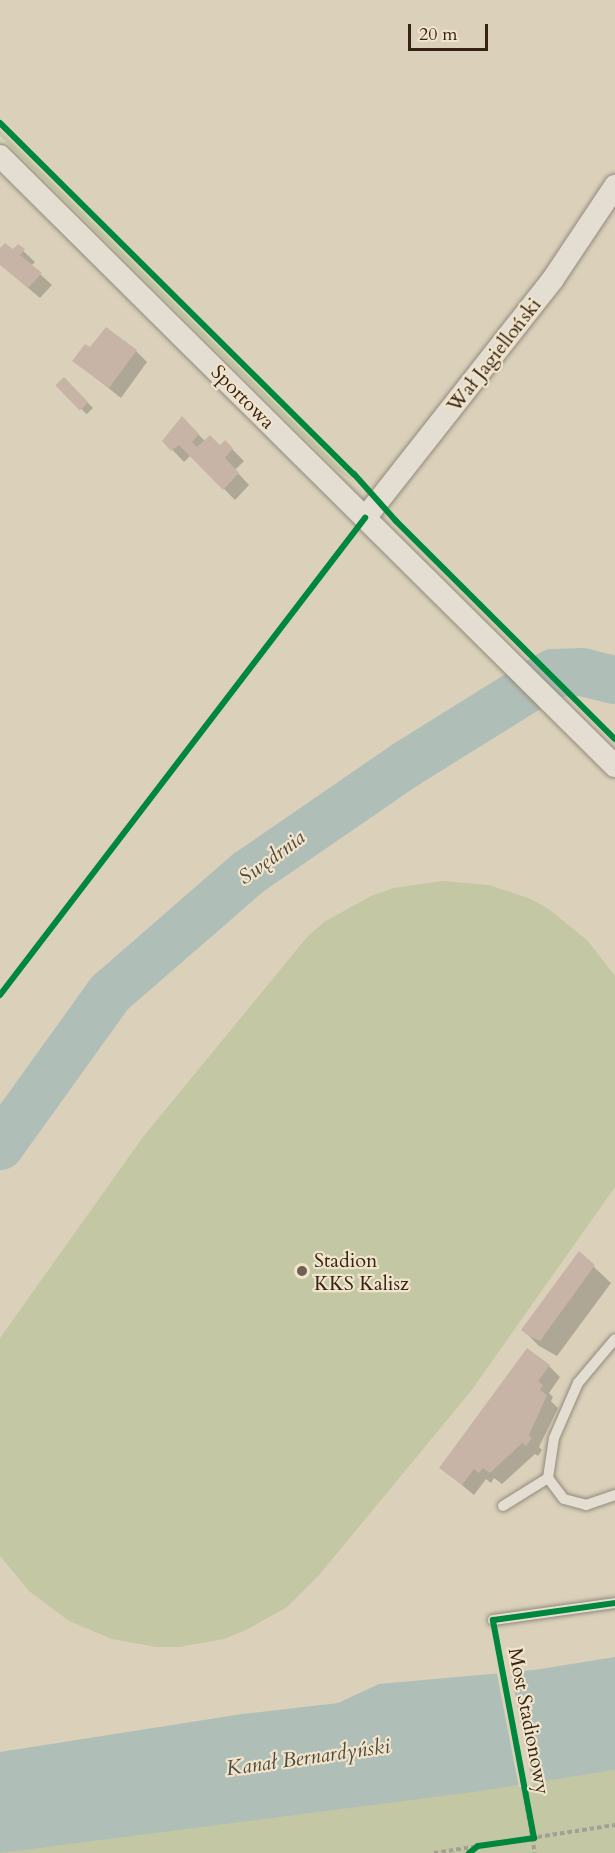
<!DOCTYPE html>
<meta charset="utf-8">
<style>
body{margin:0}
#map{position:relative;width:615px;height:1853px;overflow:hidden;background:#dbd1bb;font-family:Cardo,serif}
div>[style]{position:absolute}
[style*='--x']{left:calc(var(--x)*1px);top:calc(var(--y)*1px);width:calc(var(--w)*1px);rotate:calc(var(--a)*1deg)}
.green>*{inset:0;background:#c3c7a3}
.water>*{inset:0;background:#b0beb8}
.pier>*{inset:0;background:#dbd1bb;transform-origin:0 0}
.shadow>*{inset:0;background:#0003;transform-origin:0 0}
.river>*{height:48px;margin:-24px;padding:0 24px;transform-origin:24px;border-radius:24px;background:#b0beb8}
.building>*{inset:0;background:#c7b4a6;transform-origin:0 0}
.path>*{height:4px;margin-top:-2px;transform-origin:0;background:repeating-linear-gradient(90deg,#a49e95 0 4.5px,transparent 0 7.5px)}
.roads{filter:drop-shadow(0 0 2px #928a7c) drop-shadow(0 0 2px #928a7c)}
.service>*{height:10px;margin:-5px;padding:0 5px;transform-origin:5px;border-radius:5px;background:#e3ddd2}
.minor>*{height:22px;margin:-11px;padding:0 11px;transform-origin:11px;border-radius:11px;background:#e3ddd2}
.cycleway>*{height:6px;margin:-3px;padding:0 3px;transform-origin:3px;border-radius:3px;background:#00873e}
.dots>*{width:16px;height:16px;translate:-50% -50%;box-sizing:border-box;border:3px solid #f0e4ca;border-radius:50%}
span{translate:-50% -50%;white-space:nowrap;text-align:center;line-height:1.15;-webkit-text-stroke:4.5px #f0e4ca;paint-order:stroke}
.street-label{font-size:20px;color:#372316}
.poi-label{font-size:20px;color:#372316}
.left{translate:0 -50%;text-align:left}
.water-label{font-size:21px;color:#51483e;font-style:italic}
.scale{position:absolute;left:408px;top:24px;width:80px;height:27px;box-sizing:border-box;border:3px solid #372316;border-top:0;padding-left:8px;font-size:18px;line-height:21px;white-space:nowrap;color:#372316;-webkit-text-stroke:4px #f0e4ca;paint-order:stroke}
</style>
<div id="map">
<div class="green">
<div style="clip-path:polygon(0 130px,349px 476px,355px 482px,337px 470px,0 136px)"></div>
<div style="clip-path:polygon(443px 881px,489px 885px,531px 899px,550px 910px,588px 941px,615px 976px,615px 1187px,471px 1391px,320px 1574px,287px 1607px,246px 1630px,224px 1639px,179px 1647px,156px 1647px,112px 1639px,69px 1621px,29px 1591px,0 1556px,0 1338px,143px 1137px,307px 937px,324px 922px,371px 896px,394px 888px)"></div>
<div style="clip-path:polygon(615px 1770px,615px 1853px,0 1853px,105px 1837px)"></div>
</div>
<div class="water">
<div style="clip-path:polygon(615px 1657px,615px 1770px,466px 1793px,0 1853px,0 1752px,242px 1714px,338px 1703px,379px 1684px,534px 1670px)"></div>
</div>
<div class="pier">
<div style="left:510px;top:1668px;width:119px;height:14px;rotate:79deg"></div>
</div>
<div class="shadow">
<div style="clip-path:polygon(18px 246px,35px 262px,31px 266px,52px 285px,40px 298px,0 264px,0 251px,13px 251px)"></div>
<div style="clip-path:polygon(91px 349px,136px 351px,147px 362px,121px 398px,74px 361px)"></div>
<div style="left:64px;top:379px;width:41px;height:9px;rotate:45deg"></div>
<div style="clip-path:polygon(182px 418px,205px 441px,220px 447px,225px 442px,244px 461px,235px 470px,249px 485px,235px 500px,191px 455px,184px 462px,164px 441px)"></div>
<div style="clip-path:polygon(579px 1253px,611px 1283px,557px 1356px,539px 1346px,523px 1330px)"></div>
<div style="clip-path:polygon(549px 1366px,560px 1377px,549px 1393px,553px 1397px,551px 1401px,558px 1408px,539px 1447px,542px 1450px,538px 1456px,535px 1454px,502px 1484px,494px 1478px,491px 1483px,486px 1479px,474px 1495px,441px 1468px)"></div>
</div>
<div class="river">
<div style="--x:0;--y:1146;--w:188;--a:-54.3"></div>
<div style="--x:110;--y:993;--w:183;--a:-41"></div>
<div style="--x:248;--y:873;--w:191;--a:-34.5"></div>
<div style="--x:405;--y:765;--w:174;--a:-31.9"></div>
<div style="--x:553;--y:673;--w:29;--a:-2"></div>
<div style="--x:582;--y:672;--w:34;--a:14"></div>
</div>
<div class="building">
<div style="clip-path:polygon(5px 243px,13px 249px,18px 244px,25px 249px,20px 255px,42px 273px,28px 288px,0 265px,0 248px)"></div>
<div style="clip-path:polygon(106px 327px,137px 350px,109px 388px,72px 361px,85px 344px,90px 347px)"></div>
<div style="left:64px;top:377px;width:35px;height:12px;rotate:46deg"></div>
<div style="clip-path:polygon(182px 416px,199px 434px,192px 442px,197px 447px,210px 435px,220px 445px,225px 440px,233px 448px,225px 458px,239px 473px,223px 490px,179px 445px,171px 451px,162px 441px)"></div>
<div style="clip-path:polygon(579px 1251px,595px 1265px,540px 1341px,529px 1336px,521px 1330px)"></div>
<div style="clip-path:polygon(527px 1348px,550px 1365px,538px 1381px,543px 1385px,540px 1390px,547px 1395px,529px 1435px,532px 1438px,526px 1446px,522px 1443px,490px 1473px,483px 1468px,479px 1473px,474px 1469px,462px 1485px,439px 1468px)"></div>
</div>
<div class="path">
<div style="--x:497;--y:1638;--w:218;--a:80"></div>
<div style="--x:434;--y:1853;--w:183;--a:-8.8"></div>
<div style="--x:469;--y:1853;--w:11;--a:-34"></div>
</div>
<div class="roads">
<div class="service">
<div style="--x:548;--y:1478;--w:26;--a:53"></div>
<div style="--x:564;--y:1499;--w:23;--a:15"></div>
<div style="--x:586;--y:1505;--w:31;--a:-19"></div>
<div style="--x:503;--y:1506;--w:53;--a:-31.9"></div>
<div style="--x:548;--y:1478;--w:40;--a:-81.5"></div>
<div style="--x:554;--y:1438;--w:60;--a:-66.4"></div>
<div style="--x:578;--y:1383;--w:57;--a:-49.9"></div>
<div style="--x:493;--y:1620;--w:123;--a:-7.9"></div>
</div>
<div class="minor">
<div style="--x:0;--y:156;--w:866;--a:44.77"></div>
<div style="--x:365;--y:518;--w:304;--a:-51.8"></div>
<div style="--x:553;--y:279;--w:112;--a:-56.3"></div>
</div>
</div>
<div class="cycleway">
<div style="--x:0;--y:123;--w:499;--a:44.8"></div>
<div style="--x:354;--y:474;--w:63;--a:48.2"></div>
<div style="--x:396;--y:521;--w:309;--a:44.9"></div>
<div style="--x:0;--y:995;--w:601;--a:-52.58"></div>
<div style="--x:469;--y:1853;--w:11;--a:-38"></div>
<div style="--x:478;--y:1846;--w:57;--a:-8.1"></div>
<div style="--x:534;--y:1838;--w:222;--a:-100.7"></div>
<div style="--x:493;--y:1620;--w:123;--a:-7.9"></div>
</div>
<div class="dots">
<div style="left:302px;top:1271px;background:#706050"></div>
</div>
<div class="street-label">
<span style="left:494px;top:355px;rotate:-52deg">Wał Jagielloński</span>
<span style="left:243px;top:397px;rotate:45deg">Sportowa</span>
<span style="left:529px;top:1721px;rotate:79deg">Most Stadionowy</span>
</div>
<div class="poi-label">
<span class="left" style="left:314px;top:1272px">Stadion<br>KKS Kalisz</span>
</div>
<div class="water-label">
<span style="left:272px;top:858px;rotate:-36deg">Swędrnia</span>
<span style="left:308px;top:1758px;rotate:-8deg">Kanał Bernardyński</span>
</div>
<div class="scale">20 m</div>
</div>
